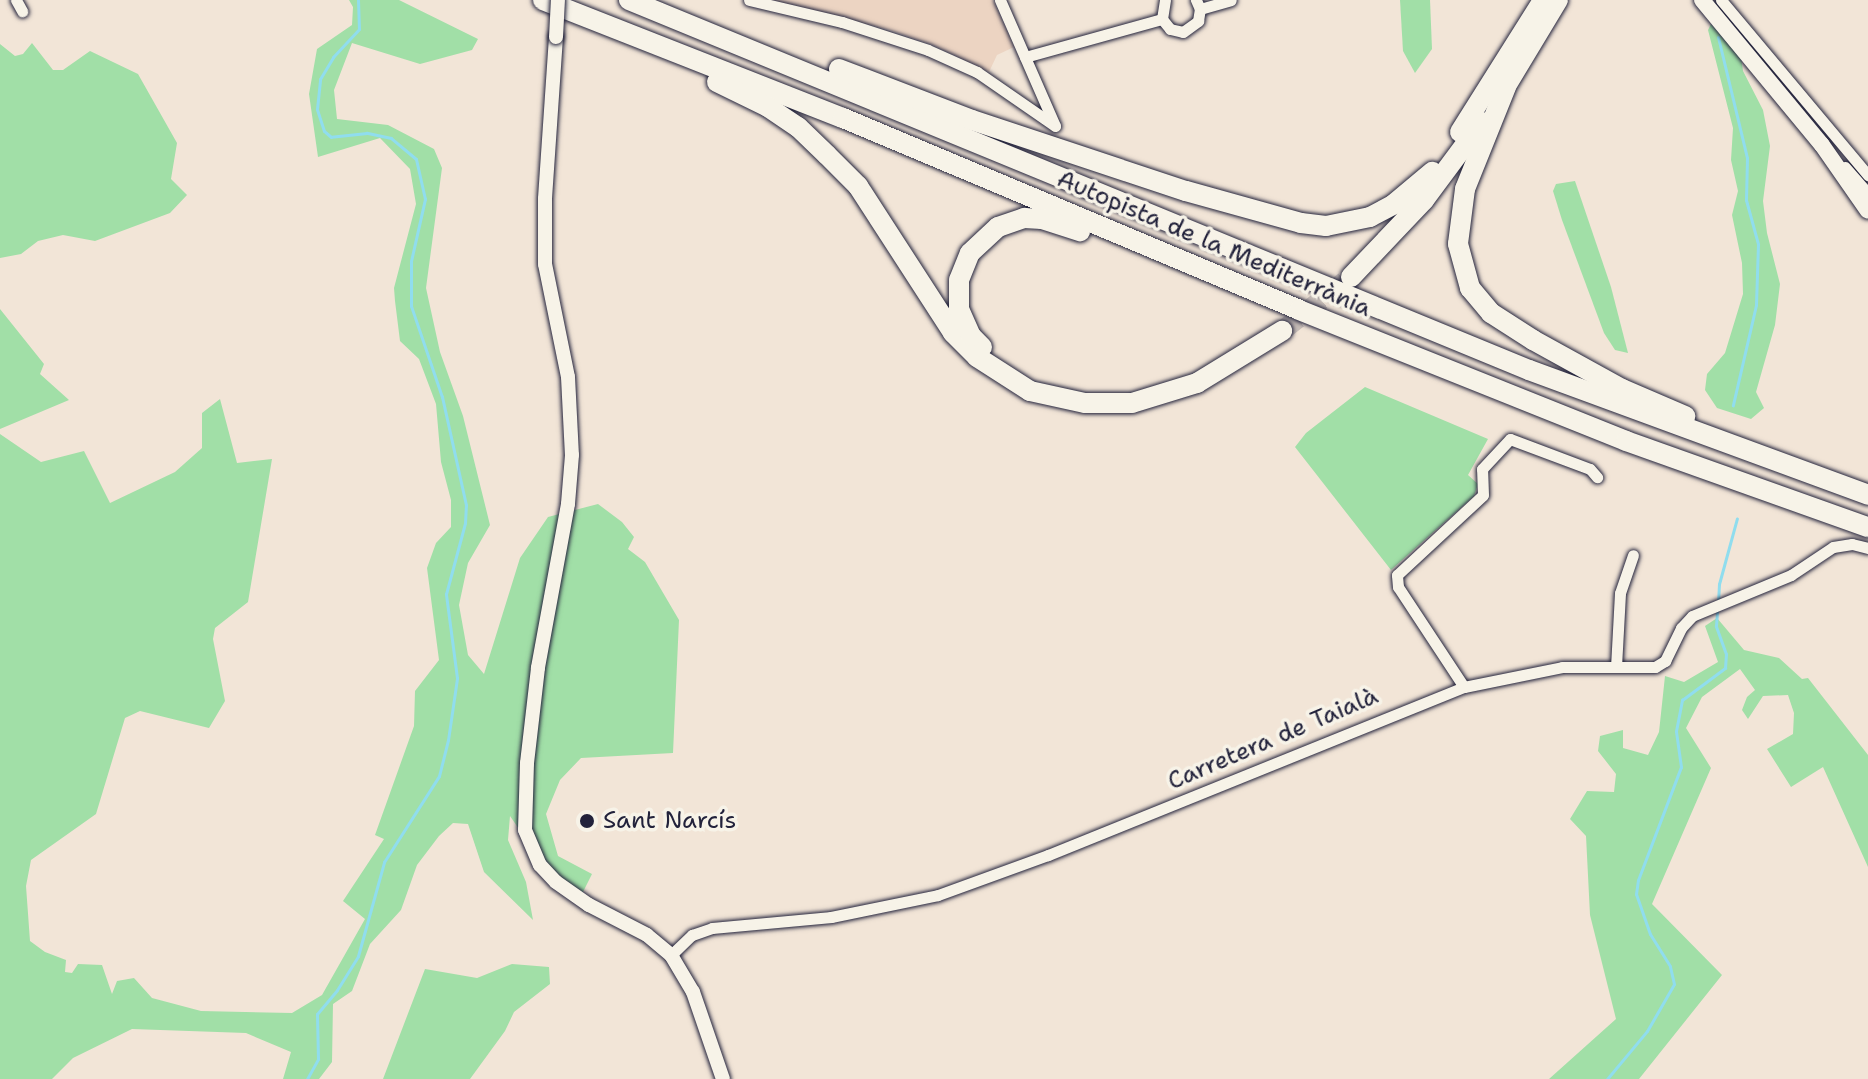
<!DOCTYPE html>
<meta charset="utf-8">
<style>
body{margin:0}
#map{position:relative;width:1868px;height:1079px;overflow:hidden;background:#f2e5d7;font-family:"Shantell Sans",sans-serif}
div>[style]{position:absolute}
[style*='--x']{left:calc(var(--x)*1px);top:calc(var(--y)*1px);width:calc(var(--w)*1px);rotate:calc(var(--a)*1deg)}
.built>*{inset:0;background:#ecd4c2}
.green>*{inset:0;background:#a1dfa7}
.stream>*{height:3px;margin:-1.5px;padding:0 1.5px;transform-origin:1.5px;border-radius:1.5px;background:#90ddee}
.motorway-tunnel>*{height:20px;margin-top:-10px;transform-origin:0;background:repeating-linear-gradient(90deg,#c8beb8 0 20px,transparent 0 30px)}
.roads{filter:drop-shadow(0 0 2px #22223b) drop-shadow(0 0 2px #22223b)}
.minor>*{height:11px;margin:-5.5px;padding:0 5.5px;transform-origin:5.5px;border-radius:5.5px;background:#f7f3e8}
.tertiary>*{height:14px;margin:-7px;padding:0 7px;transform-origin:7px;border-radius:7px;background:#f7f3e8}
.secondary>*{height:16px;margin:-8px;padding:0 8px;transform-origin:8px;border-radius:8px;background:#f7f3e8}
.motorway>*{height:20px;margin:-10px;padding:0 10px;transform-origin:10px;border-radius:10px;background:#f7f3e8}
.bridges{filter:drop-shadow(0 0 2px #22223b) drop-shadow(0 0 2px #22223b)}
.tertiary-bridge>*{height:14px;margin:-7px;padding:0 7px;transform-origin:7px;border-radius:7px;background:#f7f3e8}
.dots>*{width:22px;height:22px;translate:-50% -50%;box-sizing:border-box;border:4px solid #f7f3e8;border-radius:50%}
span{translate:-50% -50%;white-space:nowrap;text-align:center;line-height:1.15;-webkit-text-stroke:7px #f7f3e8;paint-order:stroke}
.street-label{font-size:24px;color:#22223b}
.poi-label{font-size:24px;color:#22223b}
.left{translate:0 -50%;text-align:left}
</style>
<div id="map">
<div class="built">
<div style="clip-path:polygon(771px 0,993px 0,1014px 47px,997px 55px,989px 72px,933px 45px,890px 30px)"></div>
</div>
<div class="green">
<div style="clip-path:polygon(349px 0,399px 0,478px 39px,472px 50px,420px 64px,352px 43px,334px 90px,337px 119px,388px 125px,434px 149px,442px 168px,426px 288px,440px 352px,463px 416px,490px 525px,468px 563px,459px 605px,468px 655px,484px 674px,520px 558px,548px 517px,598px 504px,622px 522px,634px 537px,628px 549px,645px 562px,679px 620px,673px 753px,581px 758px,560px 780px,546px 814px,558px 856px,592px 874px,580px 898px,528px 842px,510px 816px,508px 840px,526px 882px,533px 920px,484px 872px,468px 824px,453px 823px,439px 836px,417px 865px,401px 910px,370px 944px,352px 991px,333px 1004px,332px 1062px,319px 1079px,283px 1079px,291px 1052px,246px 1033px,132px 1029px,73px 1058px,52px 1079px,0 1079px,0 434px,41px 462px,84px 451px,110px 503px,175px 472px,202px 448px,202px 413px,220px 399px,237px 463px,272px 459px,248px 602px,215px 628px,213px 639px,225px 701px,209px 728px,140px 711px,125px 718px,96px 814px,31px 860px,26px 886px,30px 941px,45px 952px,66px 960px,65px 972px,72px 973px,78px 964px,102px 965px,112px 994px,117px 981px,134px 978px,152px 998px,201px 1011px,292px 1013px,322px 995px,365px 919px,343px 901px,384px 839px,375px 835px,414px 726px,415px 691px,439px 660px,427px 568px,436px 543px,451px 527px,451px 500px,441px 462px,436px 404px,419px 359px,400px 341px,395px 301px,394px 288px,416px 204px,410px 169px,380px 138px,318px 157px,309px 94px,317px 49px,352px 25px,353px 7px)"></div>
<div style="clip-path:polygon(1400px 0,1430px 0,1432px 49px,1415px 73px,1403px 51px)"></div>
<div style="clip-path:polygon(1711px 24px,1741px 57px,1743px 71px,1763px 110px,1770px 146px,1763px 201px,1767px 233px,1780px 284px,1775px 325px,1756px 392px,1764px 408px,1751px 419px,1717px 408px,1705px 390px,1707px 374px,1725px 353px,1743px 294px,1742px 263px,1732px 215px,1738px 191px,1731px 160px,1733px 128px,1708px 30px)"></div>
<div style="clip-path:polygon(32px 43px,53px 70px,63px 70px,90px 51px,138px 74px,177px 143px,171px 179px,187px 195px,170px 213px,95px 241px,63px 235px,38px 241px,21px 254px,0 258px,0 44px,15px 56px,23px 54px)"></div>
<div style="clip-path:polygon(1575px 181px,1611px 287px,1628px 353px,1615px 350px,1604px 333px,1562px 220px,1553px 191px,1556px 184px)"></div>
<div style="clip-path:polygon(0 309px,44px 364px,40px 374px,69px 400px,0 429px)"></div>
<div style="clip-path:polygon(1365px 387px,1488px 439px,1468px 475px,1478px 484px,1474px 496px,1391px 570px,1295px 447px,1306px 433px)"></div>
<div style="clip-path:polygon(1717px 618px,1744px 650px,1779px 658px,1802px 679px,1808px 678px,1868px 755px,1868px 867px,1823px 767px,1791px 787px,1767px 749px,1793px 734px,1794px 713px,1788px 695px,1763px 696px,1748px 719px,1742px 710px,1747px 697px,1755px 690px,1740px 669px,1702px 697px,1686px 728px,1711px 768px,1652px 904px,1722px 975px,1639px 1079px,1549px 1079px,1616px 1019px,1590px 915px,1586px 836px,1570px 819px,1587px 791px,1614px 792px,1616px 774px,1598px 751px,1600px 736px,1623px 730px,1623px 748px,1648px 755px,1659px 732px,1665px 676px,1684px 682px,1718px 662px,1705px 626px)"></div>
<div style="clip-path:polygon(512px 964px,549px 967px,550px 984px,514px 1012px,505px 1031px,470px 1079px,383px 1079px,425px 969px,477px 978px)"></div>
</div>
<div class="stream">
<div style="--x:1718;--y:37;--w:124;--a:76.5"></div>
<div style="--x:1747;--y:158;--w:42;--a:91.4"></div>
<div style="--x:1746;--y:200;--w:46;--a:74.7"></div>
<div style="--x:1758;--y:244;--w:61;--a:91.9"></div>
<div style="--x:1756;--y:305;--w:103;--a:103"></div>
<div style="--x:1718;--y:603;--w:19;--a:-87"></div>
<div style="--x:1719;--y:584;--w:68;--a:-74.7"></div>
<div style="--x:307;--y:1079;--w:23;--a:-61"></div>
<div style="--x:318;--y:1059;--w:45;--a:-91.3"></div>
<div style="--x:317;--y:1014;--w:31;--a:-50"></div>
<div style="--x:337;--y:990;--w:40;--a:-58"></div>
<div style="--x:358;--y:956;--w:98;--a:-74.5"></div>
<div style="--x:384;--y:862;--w:102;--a:-57.4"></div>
<div style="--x:439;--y:776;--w:37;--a:-76"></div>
<div style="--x:448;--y:740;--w:63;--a:-81.7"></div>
<div style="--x:457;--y:678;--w:85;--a:-97.5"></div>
<div style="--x:446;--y:594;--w:73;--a:-75"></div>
<div style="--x:465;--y:523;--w:18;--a:-87"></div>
<div style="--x:466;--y:505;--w:111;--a:-102.5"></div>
<div style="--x:442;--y:397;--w:96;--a:-108.8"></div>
<div style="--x:411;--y:306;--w:45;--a:-90"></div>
<div style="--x:411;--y:261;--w:64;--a:-77.3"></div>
<div style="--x:425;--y:199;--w:41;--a:-102.7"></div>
<div style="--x:416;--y:159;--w:33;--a:-140"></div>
<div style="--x:391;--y:138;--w:25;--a:-168"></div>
<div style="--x:367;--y:133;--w:36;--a:174"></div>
<div style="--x:331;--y:137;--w:9;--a:-139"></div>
<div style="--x:324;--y:131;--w:23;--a:-108"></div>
<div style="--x:317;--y:109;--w:30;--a:-84"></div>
<div style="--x:320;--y:79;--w:26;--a:-59"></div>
<div style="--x:333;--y:57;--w:38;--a:-47"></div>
<div style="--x:359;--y:29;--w:29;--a:-92"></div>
<div style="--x:1607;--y:1079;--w:62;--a:-50.2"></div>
<div style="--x:1647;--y:1031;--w:54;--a:-60.1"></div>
<div style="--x:1674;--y:984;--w:18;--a:-103"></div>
<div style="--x:1670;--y:966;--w:38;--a:-122"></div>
<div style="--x:1650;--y:934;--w:42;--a:-109.3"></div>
<div style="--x:1636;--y:894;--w:14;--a:-82"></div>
<div style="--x:1638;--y:880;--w:121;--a:-69.2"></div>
<div style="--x:1681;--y:767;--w:36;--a:-98"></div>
<div style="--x:1676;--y:731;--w:32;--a:-79"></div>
<div style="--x:1682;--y:700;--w:54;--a:-36.7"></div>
<div style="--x:1725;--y:668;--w:14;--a:-86"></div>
<div style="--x:1726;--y:654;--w:30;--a:-110"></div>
<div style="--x:1716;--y:626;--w:16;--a:-86"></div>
</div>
<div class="motorway-tunnel">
<div style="--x:1282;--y:331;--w:80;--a:-38.4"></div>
</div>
<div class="roads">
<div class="minor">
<div style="--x:16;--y:0;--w:13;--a:61"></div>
<div style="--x:749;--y:0;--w:96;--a:13.3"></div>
<div style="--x:842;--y:22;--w:90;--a:18"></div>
<div style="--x:928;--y:50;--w:54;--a:24.2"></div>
<div style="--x:977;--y:72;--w:95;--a:34.7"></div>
<div style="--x:1000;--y:0;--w:137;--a:66.4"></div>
<div style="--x:1165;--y:0;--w:19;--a:99"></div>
<div style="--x:1162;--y:19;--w:13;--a:51"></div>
<div style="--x:1170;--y:29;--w:13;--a:13"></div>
<div style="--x:1183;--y:32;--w:19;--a:-36"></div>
<div style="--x:1198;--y:21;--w:12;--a:-81"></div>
<div style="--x:1200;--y:9;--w:10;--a:-114"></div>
<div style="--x:1721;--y:0;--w:229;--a:50"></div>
<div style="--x:1200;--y:9;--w:32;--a:-16"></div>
<div style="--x:1025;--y:57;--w:142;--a:-15.5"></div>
<div style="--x:1845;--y:167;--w:35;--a:49"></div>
<div style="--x:1616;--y:667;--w:74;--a:-86.9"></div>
<div style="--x:1620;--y:593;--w:40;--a:-71.1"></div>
<div style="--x:1464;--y:687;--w:120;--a:-123.4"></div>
<div style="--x:1398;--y:587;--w:12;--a:-95"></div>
<div style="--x:1397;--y:575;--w:117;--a:-42.9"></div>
<div style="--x:1483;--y:495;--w:26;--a:-92"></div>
<div style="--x:1482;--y:469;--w:41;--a:-47"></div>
<div style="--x:1510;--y:439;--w:85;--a:20.6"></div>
<div style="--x:1590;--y:469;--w:11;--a:49"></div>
<div style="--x:671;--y:955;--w:29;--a:-44"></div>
<div style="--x:692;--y:935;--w:21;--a:-19"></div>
<div style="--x:712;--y:928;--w:120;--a:-5.3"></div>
<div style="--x:831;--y:917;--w:109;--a:-11.6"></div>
<div style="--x:938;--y:895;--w:117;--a:-20"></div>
<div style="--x:1048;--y:855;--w:449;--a:-22"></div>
<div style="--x:1464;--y:687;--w:100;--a:-11.5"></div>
<div style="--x:1562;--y:667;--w:93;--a:0"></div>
<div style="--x:1655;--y:667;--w:12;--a:-31"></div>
<div style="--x:1665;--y:661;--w:37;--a:-64"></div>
<div style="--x:1681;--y:628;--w:16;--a:-47"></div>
<div style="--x:1692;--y:616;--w:107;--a:-22.5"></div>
<div style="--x:1791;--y:575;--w:50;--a:-33.7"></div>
<div style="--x:1833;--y:547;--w:19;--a:-9"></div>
<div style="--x:1852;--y:544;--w:16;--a:14"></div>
</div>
<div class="tertiary">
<div style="--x:556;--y:37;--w:162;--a:93.9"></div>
<div style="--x:545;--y:199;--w:65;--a:90"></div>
<div style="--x:545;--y:264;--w:115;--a:78.5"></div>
<div style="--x:568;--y:377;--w:78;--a:87.1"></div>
<div style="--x:572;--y:455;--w:49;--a:94.7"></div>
<div style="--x:568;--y:504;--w:167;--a:100.4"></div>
<div style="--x:538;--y:668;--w:96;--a:96.6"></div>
<div style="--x:527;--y:763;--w:67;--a:91.7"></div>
<div style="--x:525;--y:830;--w:38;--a:67"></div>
<div style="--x:540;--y:865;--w:23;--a:47"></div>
<div style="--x:556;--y:882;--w:40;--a:34.9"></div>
<div style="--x:589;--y:905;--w:65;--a:27.3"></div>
<div style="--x:647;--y:935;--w:31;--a:40"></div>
<div style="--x:671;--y:955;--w:43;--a:59.3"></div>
<div style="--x:693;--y:992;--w:92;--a:71"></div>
</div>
<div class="secondary">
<div style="--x:1702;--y:0;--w:188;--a:50.4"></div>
<div style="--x:1822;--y:145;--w:80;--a:55.1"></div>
</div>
<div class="motorway">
<div style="--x:543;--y:0;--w:322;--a:21.5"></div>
<div style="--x:843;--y:118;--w:495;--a:22.8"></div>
<div style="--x:1299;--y:310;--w:352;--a:21.8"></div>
<div style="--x:1626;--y:441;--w:257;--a:19.6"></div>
<div style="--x:629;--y:0;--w:973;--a:22.35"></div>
<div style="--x:1529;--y:370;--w:361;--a:20.2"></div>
<div style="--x:839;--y:69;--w:142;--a:21"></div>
<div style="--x:972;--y:120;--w:225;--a:18.4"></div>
<div style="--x:1186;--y:191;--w:119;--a:15.5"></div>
<div style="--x:1301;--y:223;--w:25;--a:7"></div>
<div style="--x:1326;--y:226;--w:45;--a:-11.6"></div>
<div style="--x:1370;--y:217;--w:27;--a:-28"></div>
<div style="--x:1394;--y:204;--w:50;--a:-40.1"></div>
<div style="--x:717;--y:82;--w:57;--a:26.1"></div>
<div style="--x:768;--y:107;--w:36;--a:34"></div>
<div style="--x:798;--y:127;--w:40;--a:44"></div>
<div style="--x:827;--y:155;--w:44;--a:45"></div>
<div style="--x:858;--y:186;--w:175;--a:57.1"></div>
<div style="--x:953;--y:333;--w:34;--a:45"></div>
<div style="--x:977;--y:357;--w:63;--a:32.7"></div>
<div style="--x:1030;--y:391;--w:56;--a:12.3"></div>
<div style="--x:1085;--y:403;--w:47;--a:0"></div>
<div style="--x:1132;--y:403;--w:68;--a:-17.1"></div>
<div style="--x:1197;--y:383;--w:100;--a:-31.5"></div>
<div style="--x:1506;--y:87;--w:110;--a:111.9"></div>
<div style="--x:1465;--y:189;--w:55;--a:97.3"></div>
<div style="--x:1458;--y:244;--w:46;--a:74.7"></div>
<div style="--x:1470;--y:288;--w:33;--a:50"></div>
<div style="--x:1491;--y:313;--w:50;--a:32.7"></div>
<div style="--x:1533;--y:340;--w:102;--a:28.8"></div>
<div style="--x:1622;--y:389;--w:69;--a:23.2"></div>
<div style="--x:1500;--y:96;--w:112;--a:-58.9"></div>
<div style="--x:1460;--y:132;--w:156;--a:-57.8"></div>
<div style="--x:1351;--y:277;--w:106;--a:-46.5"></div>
<div style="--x:1424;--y:200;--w:97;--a:-53.4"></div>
<div style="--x:982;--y:347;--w:16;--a:-135"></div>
<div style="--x:971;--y:336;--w:30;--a:-114"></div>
<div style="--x:959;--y:309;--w:29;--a:-90"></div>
<div style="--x:959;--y:280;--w:29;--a:-68"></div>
<div style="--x:970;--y:253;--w:38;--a:-43"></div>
<div style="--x:998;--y:227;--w:28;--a:-19"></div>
<div style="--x:1024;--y:218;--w:18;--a:3"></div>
<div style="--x:1042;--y:219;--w:40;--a:18"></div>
</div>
</div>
<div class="bridges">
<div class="tertiary-bridge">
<div style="--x:556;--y:37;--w:37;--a:-87"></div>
</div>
</div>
<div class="dots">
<div style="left:587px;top:821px;background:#22223b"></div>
</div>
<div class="street-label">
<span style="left:1214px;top:244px;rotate:23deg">Autopista de la Mediterrània</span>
<span style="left:1273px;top:739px;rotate:-23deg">Carretera de Taialà</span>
</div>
<div class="poi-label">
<span class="left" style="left:603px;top:821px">Sant Narcís</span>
</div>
</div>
